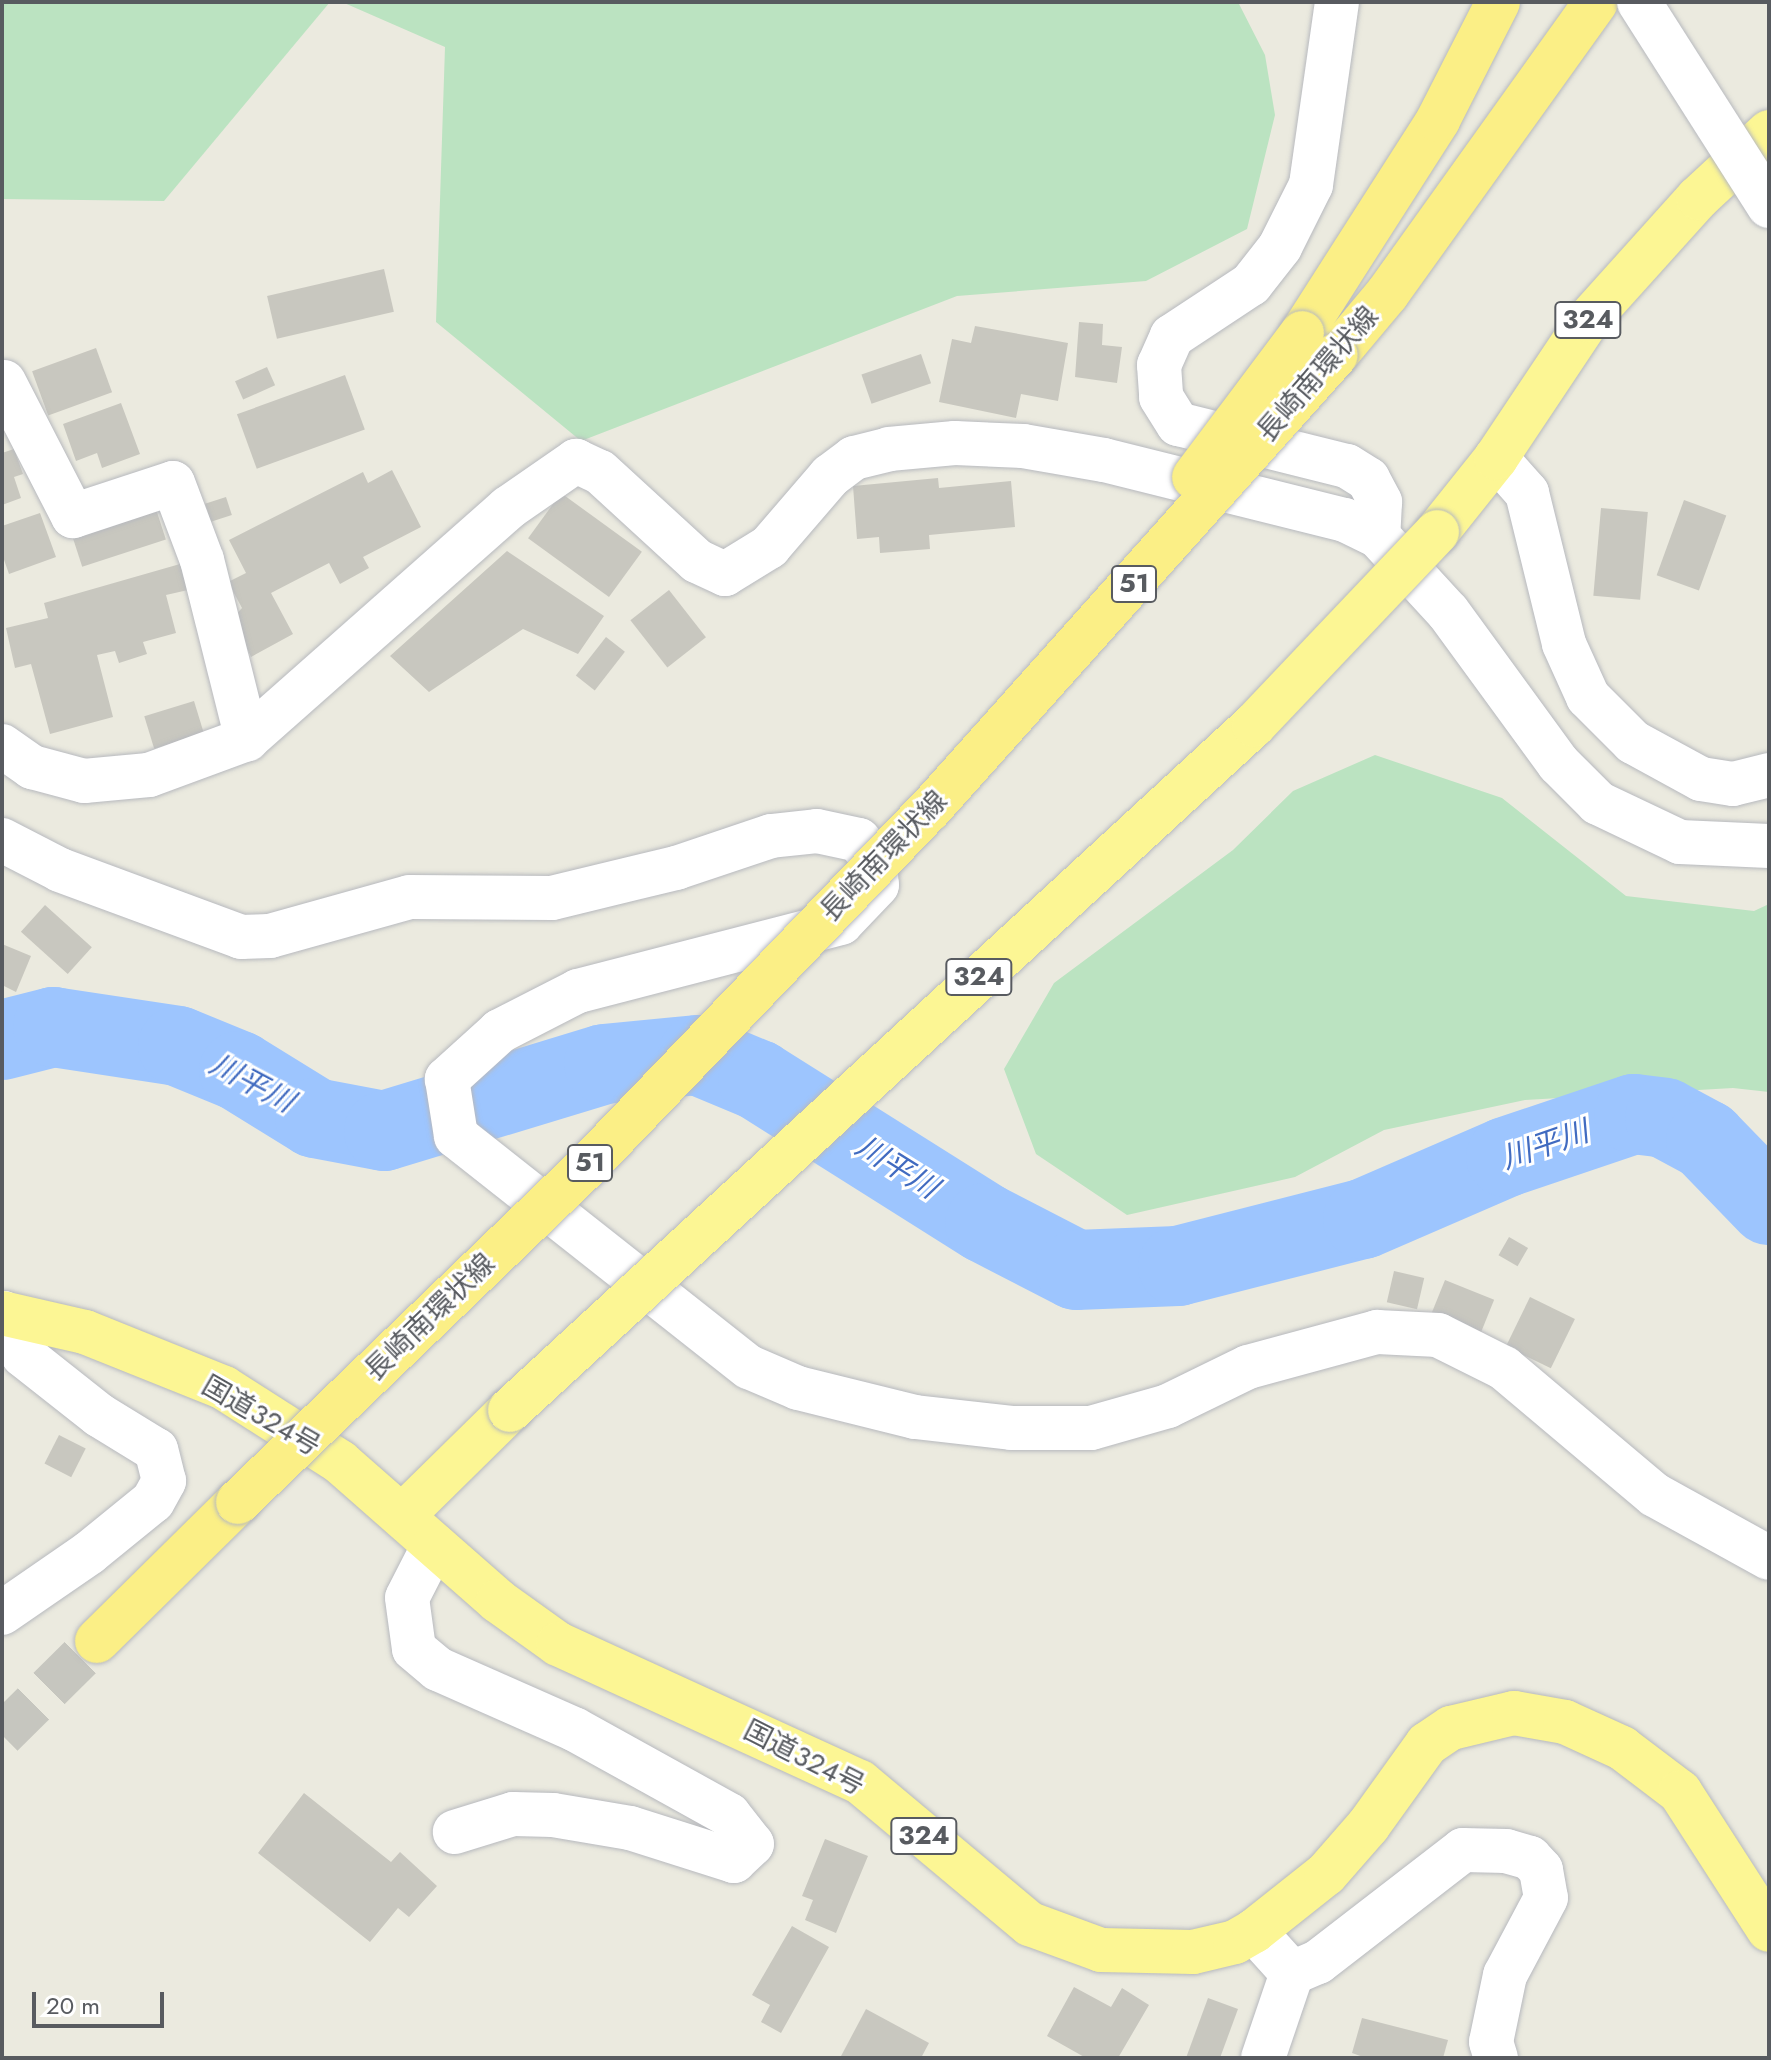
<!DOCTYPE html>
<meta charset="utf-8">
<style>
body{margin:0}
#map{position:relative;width:1771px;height:2060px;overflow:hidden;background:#ebeadf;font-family:Jost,"Noto Sans JP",sans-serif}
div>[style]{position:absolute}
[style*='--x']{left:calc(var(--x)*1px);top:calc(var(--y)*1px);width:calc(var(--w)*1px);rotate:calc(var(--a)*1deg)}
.green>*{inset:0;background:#bbe3c1}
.river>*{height:80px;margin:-40px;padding:0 40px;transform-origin:40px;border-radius:40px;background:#9dc5fe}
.building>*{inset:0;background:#c8c7bf;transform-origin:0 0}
.motorway-tunnel>*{height:44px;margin-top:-22px;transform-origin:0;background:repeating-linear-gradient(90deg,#c6c6bf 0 44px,transparent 0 66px)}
.roads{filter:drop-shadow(0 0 2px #b7b9be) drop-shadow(0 0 2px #b7b9be)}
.minor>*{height:44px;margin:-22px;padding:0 22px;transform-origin:22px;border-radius:22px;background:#fff}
.trunk>*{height:44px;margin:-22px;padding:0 22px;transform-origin:22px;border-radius:22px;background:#fcf694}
.motorway>*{height:44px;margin:-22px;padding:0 22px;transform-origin:22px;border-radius:22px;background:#fbef86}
.bridges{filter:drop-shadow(0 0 2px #b7b9be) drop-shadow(0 0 2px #b7b9be)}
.minor-bridge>*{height:44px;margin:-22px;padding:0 22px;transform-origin:22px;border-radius:22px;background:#fff}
.trunk-bridge>*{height:44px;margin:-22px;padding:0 22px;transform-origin:22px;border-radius:22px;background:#fcf694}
.motorway-bridge>*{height:44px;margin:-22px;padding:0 22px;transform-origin:22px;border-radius:22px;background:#fbef86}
span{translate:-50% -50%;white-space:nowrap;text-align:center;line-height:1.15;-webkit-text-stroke:6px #fff;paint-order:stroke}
.shield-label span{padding:2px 6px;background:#fff;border:2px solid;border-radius:6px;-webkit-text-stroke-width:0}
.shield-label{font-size:26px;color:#585b60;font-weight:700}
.street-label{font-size:28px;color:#585b60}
.water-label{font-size:30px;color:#416bc0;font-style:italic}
.frame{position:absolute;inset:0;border:4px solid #585b60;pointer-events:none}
.scale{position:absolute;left:32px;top:1992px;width:132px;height:36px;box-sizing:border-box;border:4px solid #585b60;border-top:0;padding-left:10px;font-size:24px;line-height:28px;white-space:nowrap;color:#585b60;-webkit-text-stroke:6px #fff;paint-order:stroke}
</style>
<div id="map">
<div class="green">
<div style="clip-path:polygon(2px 2px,330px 2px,164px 201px,2px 199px)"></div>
<div style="clip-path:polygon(342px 2px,1238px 2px,1265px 55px,1275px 115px,1247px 229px,1146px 281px,957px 296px,581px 441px,436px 322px,445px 47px)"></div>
<div style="clip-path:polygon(1375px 755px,1502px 798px,1626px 896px,1754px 911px,1769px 904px,1769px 1092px,1733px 1088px,1525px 1100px,1384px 1130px,1295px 1177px,1127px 1215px,1036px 1154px,1004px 1069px,1054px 983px,1233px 850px,1293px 791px)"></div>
</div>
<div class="river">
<div style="--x:2;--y:1040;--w:53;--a:-14.3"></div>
<div style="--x:53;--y:1027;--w:126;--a:8.6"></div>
<div style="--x:178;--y:1046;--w:66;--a:22.3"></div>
<div style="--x:239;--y:1071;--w:89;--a:31.7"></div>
<div style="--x:315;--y:1118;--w:70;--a:10.7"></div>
<div style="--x:384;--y:1131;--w:230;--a:-16.9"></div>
<div style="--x:604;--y:1064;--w:94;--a:-5.5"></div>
<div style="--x:698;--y:1055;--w:65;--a:22.6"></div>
<div style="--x:758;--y:1080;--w:268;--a:32.2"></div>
<div style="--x:985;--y:1223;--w:102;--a:27.3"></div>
<div style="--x:1076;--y:1270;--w:102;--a:-2.2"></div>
<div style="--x:1178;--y:1266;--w:191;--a:-14.3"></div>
<div style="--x:1363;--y:1219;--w:156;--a:-23.4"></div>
<div style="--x:1506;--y:1157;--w:135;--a:-18.6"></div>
<div style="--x:1634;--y:1114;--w:31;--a:7"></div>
<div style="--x:1665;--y:1118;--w:47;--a:28.2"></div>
<div style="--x:1706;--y:1140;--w:91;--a:45.9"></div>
</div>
<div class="building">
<div style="left:384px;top:269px;width:44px;height:120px;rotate:77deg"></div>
<div style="clip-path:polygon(1079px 322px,1103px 324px,1102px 345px,1122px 347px,1117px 383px,1075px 377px)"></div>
<div style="clip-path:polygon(975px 326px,1068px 343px,1058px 401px,1021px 394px,1016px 418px,939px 402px,952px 339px,971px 343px)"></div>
<div style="left:96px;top:348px;width:47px;height:68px;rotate:70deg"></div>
<div style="left:921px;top:354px;width:31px;height:63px;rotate:71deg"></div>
<div style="left:267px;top:367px;width:20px;height:35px;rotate:66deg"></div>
<div style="left:345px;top:375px;width:58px;height:115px;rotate:70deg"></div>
<div style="clip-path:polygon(121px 403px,140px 454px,102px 468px,97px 453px,76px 461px,63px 424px)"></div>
<div style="clip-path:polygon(14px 449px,23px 474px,14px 477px,21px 498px,2px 505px,2px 453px)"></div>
<div style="clip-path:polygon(392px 470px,421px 527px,363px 557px,369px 568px,340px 584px,329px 563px,271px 593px,293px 634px,251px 657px,233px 618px,242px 608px,228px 582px,246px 573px,229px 540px,363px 472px,368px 483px)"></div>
<div style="clip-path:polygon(938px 478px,939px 488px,1011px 481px,1015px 527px,929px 535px,930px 549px,880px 553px,879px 537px,857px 539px,853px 486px)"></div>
<div style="left:561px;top:493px;width:100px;height:56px;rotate:36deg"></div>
<div style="left:226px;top:497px;width:19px;height:22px;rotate:72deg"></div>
<div style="left:1684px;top:500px;width:45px;height:80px;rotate:20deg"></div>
<div style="left:1601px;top:508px;width:47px;height:88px;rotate:5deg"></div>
<div style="left:156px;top:509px;width:32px;height:88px;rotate:72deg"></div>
<div style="clip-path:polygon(40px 513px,56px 557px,9px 574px,2px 554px,2px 526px)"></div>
<div style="clip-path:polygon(507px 551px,604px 616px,578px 654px,523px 629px,429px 692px,390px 656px)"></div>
<div style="clip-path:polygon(180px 564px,188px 590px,166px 595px,176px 633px,143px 642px,147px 654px,119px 663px,115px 651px,97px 655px,113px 717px,50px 734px,31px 664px,15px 668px,6px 628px,48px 618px,44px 603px)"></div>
<div style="left:669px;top:590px;width:60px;height:49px;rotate:52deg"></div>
<div style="left:606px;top:637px;width:24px;height:49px;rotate:38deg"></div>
<div style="left:194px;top:701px;width:34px;height:52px;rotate:73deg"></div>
<div style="left:45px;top:905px;width:63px;height:36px;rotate:42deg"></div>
<div style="clip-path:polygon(2px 944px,31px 956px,16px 992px,2px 985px)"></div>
<div style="left:1509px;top:1237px;width:22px;height:21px;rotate:30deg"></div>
<div style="left:1394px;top:1271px;width:31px;height:32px;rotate:13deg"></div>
<div style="left:1445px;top:1280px;width:53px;height:35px;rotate:22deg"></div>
<div style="left:1530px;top:1297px;width:50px;height:55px;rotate:26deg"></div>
<div style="left:59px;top:1435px;width:30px;height:32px;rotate:27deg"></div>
<div style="clip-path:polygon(304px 1793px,391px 1862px,400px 1852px,437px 1886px,409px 1917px,398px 1908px,370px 1942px,258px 1853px)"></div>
<div style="clip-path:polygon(825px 1839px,868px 1856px,836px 1933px,805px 1920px,813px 1900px,802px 1896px)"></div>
<div style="clip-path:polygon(792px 1926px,829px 1947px,781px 2033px,761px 2022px,770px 2005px,752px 1995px)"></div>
<div style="clip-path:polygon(1074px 1987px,1111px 2007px,1122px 1988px,1149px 2005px,1118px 2058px,1086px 2058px,1047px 2036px)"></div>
<div style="clip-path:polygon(1208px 1998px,1238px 2009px,1220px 2058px,1186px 2058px)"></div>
<div style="clip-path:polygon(866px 2009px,929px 2043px,921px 2058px,840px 2058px)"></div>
<div style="clip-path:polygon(1362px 2018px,1448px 2040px,1443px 2058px,1366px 2058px,1352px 2053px)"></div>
</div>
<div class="motorway-tunnel">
<div style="--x:2;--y:1735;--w:134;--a:-44.7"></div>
</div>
<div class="roads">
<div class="minor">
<div style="--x:1337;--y:2;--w:185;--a:98.1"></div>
<div style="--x:1311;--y:185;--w:69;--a:116.6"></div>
<div style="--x:1280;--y:247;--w:47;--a:128.1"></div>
<div style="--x:1251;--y:284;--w:95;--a:146.6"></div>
<div style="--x:1172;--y:336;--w:32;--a:114"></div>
<div style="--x:1159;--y:365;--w:32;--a:86"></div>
<div style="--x:1161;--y:397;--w:32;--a:58"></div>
<div style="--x:1178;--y:424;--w:174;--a:14"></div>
<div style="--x:1347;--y:466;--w:25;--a:32"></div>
<div style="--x:1368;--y:479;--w:26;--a:62"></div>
<div style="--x:1380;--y:502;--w:34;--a:93"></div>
<div style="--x:4;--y:382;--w:151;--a:62.8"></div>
<div style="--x:73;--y:516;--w:105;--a:-18.3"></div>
<div style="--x:173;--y:483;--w:82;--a:69.4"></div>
<div style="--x:202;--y:560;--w:185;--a:75.9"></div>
<div style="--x:1496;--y:458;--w:47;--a:48.5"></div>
<div style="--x:1527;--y:493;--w:155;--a:76.2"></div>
<div style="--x:1564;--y:644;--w:58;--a:65.6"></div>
<div style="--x:1588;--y:697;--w:64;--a:45"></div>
<div style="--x:1633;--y:742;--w:77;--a:28.6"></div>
<div style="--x:1701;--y:779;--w:32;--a:9"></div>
<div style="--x:1733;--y:784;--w:37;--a:-14"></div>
<div style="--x:2;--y:746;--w:37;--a:35"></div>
<div style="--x:32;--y:767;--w:54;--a:15.1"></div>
<div style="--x:84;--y:781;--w:65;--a:-5.3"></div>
<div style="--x:149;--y:775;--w:104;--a:-20.2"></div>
<div style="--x:247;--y:739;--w:349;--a:-41.5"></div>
<div style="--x:508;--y:508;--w:83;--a:-34.7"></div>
<div style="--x:576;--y:461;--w:26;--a:25"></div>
<div style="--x:600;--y:472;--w:132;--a:42.5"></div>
<div style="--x:697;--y:561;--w:31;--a:25"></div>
<div style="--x:725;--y:574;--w:52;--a:-31.5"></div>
<div style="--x:769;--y:547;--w:94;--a:-49.3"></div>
<div style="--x:830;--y:476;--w:30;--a:-37"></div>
<div style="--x:854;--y:458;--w:36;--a:-14"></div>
<div style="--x:889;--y:449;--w:66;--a:-5.2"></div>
<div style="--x:955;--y:443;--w:68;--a:2.5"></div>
<div style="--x:1023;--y:446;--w:82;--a:9.8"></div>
<div style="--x:1104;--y:460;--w:248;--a:14"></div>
<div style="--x:1345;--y:520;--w:37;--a:26"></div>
<div style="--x:1378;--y:536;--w:103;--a:47.4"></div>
<div style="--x:1448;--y:612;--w:188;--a:53.9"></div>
<div style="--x:1559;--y:764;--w:55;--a:45"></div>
<div style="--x:1598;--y:803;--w:91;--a:25.4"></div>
<div style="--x:1680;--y:842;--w:89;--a:2.6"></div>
<div style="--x:2;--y:840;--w:65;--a:27.3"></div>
<div style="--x:60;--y:870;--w:193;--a:20.3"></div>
<div style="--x:241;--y:937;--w:29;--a:-2"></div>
<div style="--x:270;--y:936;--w:145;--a:-15.6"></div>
<div style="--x:410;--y:897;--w:142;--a:0.4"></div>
<div style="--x:552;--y:898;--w:128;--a:-13.6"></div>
<div style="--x:676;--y:868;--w:100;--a:-18.6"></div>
<div style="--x:771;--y:836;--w:46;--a:-6.2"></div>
<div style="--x:817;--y:831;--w:43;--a:12.1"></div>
<div style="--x:859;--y:840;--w:29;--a:56"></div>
<div style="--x:875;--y:864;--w:21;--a:85"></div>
<div style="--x:877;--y:885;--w:52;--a:133.5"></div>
<div style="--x:841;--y:923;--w:272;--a:165.5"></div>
<div style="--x:578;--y:991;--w:88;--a:152.9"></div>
<div style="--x:500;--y:1031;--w:72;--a:137.8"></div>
<div style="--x:447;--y:1079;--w:58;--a:81"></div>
<div style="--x:456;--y:1136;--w:373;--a:38.3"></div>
<div style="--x:749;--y:1367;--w:53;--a:23.2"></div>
<div style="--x:798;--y:1388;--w:121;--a:13.9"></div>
<div style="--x:915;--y:1417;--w:97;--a:6.5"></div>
<div style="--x:1011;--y:1428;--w:80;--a:0"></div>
<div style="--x:1091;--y:1428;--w:80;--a:-15.9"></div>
<div style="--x:1168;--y:1406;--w:89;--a:-26"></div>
<div style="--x:1248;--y:1367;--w:134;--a:-15.2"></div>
<div style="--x:1377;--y:1332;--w:61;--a:2.8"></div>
<div style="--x:1438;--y:1335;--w:74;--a:26.6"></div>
<div style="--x:1504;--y:1368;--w:197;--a:40.1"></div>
<div style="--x:1655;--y:1495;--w:130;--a:28.9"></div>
<div style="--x:434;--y:1545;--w:59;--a:117"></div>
<div style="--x:407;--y:1598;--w:51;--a:82.2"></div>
<div style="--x:414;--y:1649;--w:31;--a:40"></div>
<div style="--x:438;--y:1669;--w:149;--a:23.8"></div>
<div style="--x:574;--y:1729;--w:177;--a:29"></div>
<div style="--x:729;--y:1815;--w:37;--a:52"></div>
<div style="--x:752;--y:1844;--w:25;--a:137"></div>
<div style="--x:734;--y:1861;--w:109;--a:-162.4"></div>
<div style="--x:630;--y:1828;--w:78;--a:-170.4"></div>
<div style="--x:553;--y:1815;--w:40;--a:-178.6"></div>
<div style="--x:513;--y:1814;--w:61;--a:162.8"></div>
<div style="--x:2;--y:1613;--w:106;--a:-34.6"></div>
<div style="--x:89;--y:1553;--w:82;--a:-39.1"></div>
<div style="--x:153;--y:1501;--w:23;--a:-61"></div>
<div style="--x:164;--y:1481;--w:32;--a:-104"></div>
<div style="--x:156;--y:1450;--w:67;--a:-148.4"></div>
<div style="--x:99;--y:1415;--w:97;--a:-141.7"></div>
<div style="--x:23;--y:1355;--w:46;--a:-114.3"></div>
<div style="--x:1254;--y:1931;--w:57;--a:47.9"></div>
<div style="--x:1292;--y:1973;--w:28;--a:-23"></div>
<div style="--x:1318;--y:1962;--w:183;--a:-37.7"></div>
<div style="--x:1463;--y:1850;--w:43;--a:1.3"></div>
<div style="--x:1506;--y:1851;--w:25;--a:16"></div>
<div style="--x:1530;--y:1858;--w:16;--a:47"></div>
<div style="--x:1541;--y:1870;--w:28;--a:80"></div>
<div style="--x:1546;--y:1898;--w:87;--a:118"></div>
<div style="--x:1505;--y:1975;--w:68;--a:101.8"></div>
<div style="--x:1491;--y:2042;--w:17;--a:73"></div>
<div style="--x:1263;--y:2058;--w:90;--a:-71.2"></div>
</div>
<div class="trunk">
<div style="--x:1437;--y:532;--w:95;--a:-51.4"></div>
<div style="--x:1496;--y:458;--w:166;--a:-56.3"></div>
<div style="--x:1588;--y:320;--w:164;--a:-48"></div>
<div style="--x:1698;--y:198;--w:97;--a:-42.9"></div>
<div style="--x:2;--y:1313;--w:85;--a:12.9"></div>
<div style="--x:85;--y:1332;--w:150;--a:21.9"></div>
<div style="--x:224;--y:1388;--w:138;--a:32.5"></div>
<div style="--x:340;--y:1462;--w:210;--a:41.3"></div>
<div style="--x:498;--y:1601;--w:74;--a:35.6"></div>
<div style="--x:558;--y:1644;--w:332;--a:24.6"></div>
<div style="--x:860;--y:1782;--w:222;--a:39.9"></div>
<div style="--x:1030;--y:1924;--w:76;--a:20.1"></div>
<div style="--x:1101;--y:1950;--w:92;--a:1.2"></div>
<div style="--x:1193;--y:1952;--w:43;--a:-13.4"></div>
<div style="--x:1235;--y:1942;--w:22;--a:-30"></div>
<div style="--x:1254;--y:1931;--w:92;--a:-38.4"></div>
<div style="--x:1326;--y:1874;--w:64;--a:-48.8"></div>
<div style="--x:1368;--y:1826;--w:101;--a:-54.3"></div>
<div style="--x:1427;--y:1744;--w:29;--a:-34"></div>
<div style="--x:1451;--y:1728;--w:65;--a:-13.4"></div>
<div style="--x:1514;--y:1713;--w:52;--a:10"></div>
<div style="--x:1565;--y:1722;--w:63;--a:24.5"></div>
<div style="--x:1622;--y:1748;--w:73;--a:37.2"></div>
<div style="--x:1680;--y:1792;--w:164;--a:57.2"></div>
<div style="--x:402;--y:1516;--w:151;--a:-44.5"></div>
</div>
<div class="motorway">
<div style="--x:1302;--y:333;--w:253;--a:-57.4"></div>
<div style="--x:1438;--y:120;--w:132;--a:-63"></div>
<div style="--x:1336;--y:355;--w:80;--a:-50.1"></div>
<div style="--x:1387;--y:294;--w:359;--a:-54.4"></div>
<div style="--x:97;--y:1641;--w:198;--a:-44.6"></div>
</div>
</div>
<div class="bridges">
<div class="minor-bridge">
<div style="--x:1639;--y:2;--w:242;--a:57.5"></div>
</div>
<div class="trunk-bridge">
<div style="--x:510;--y:1410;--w:1011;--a:-42.64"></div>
<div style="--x:1254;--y:725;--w:266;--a:-46.5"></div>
</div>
<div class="motorway-bridge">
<div style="--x:1194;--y:477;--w:180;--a:-53.1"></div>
<div style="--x:238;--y:1502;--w:492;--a:-43.9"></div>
<div style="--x:592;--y:1161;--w:487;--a:-46.2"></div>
<div style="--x:929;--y:810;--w:610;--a:-48.19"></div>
</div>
</div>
<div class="shield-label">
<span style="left:1588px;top:320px">324</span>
<span style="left:1134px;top:584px">51</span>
<span style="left:979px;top:977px">324</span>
<span style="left:590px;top:1163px">51</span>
<span style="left:924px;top:1836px">324</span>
</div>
<div class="street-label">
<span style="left:1318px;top:374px;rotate:-49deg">長崎南環状線</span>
<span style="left:884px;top:856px;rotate:-46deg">長崎南環状線</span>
<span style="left:430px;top:1317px;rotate:-44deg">長崎南環状線</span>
<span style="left:261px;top:1416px;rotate:30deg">国道324号</span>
<span style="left:804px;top:1758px;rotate:27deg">国道324号</span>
</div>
<div class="water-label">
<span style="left:252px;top:1083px;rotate:28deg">川平川</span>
<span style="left:1545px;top:1145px;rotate:-19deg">川平川</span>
<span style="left:897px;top:1167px;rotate:32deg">川平川</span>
</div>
<div class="frame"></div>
<div class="scale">20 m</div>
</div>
